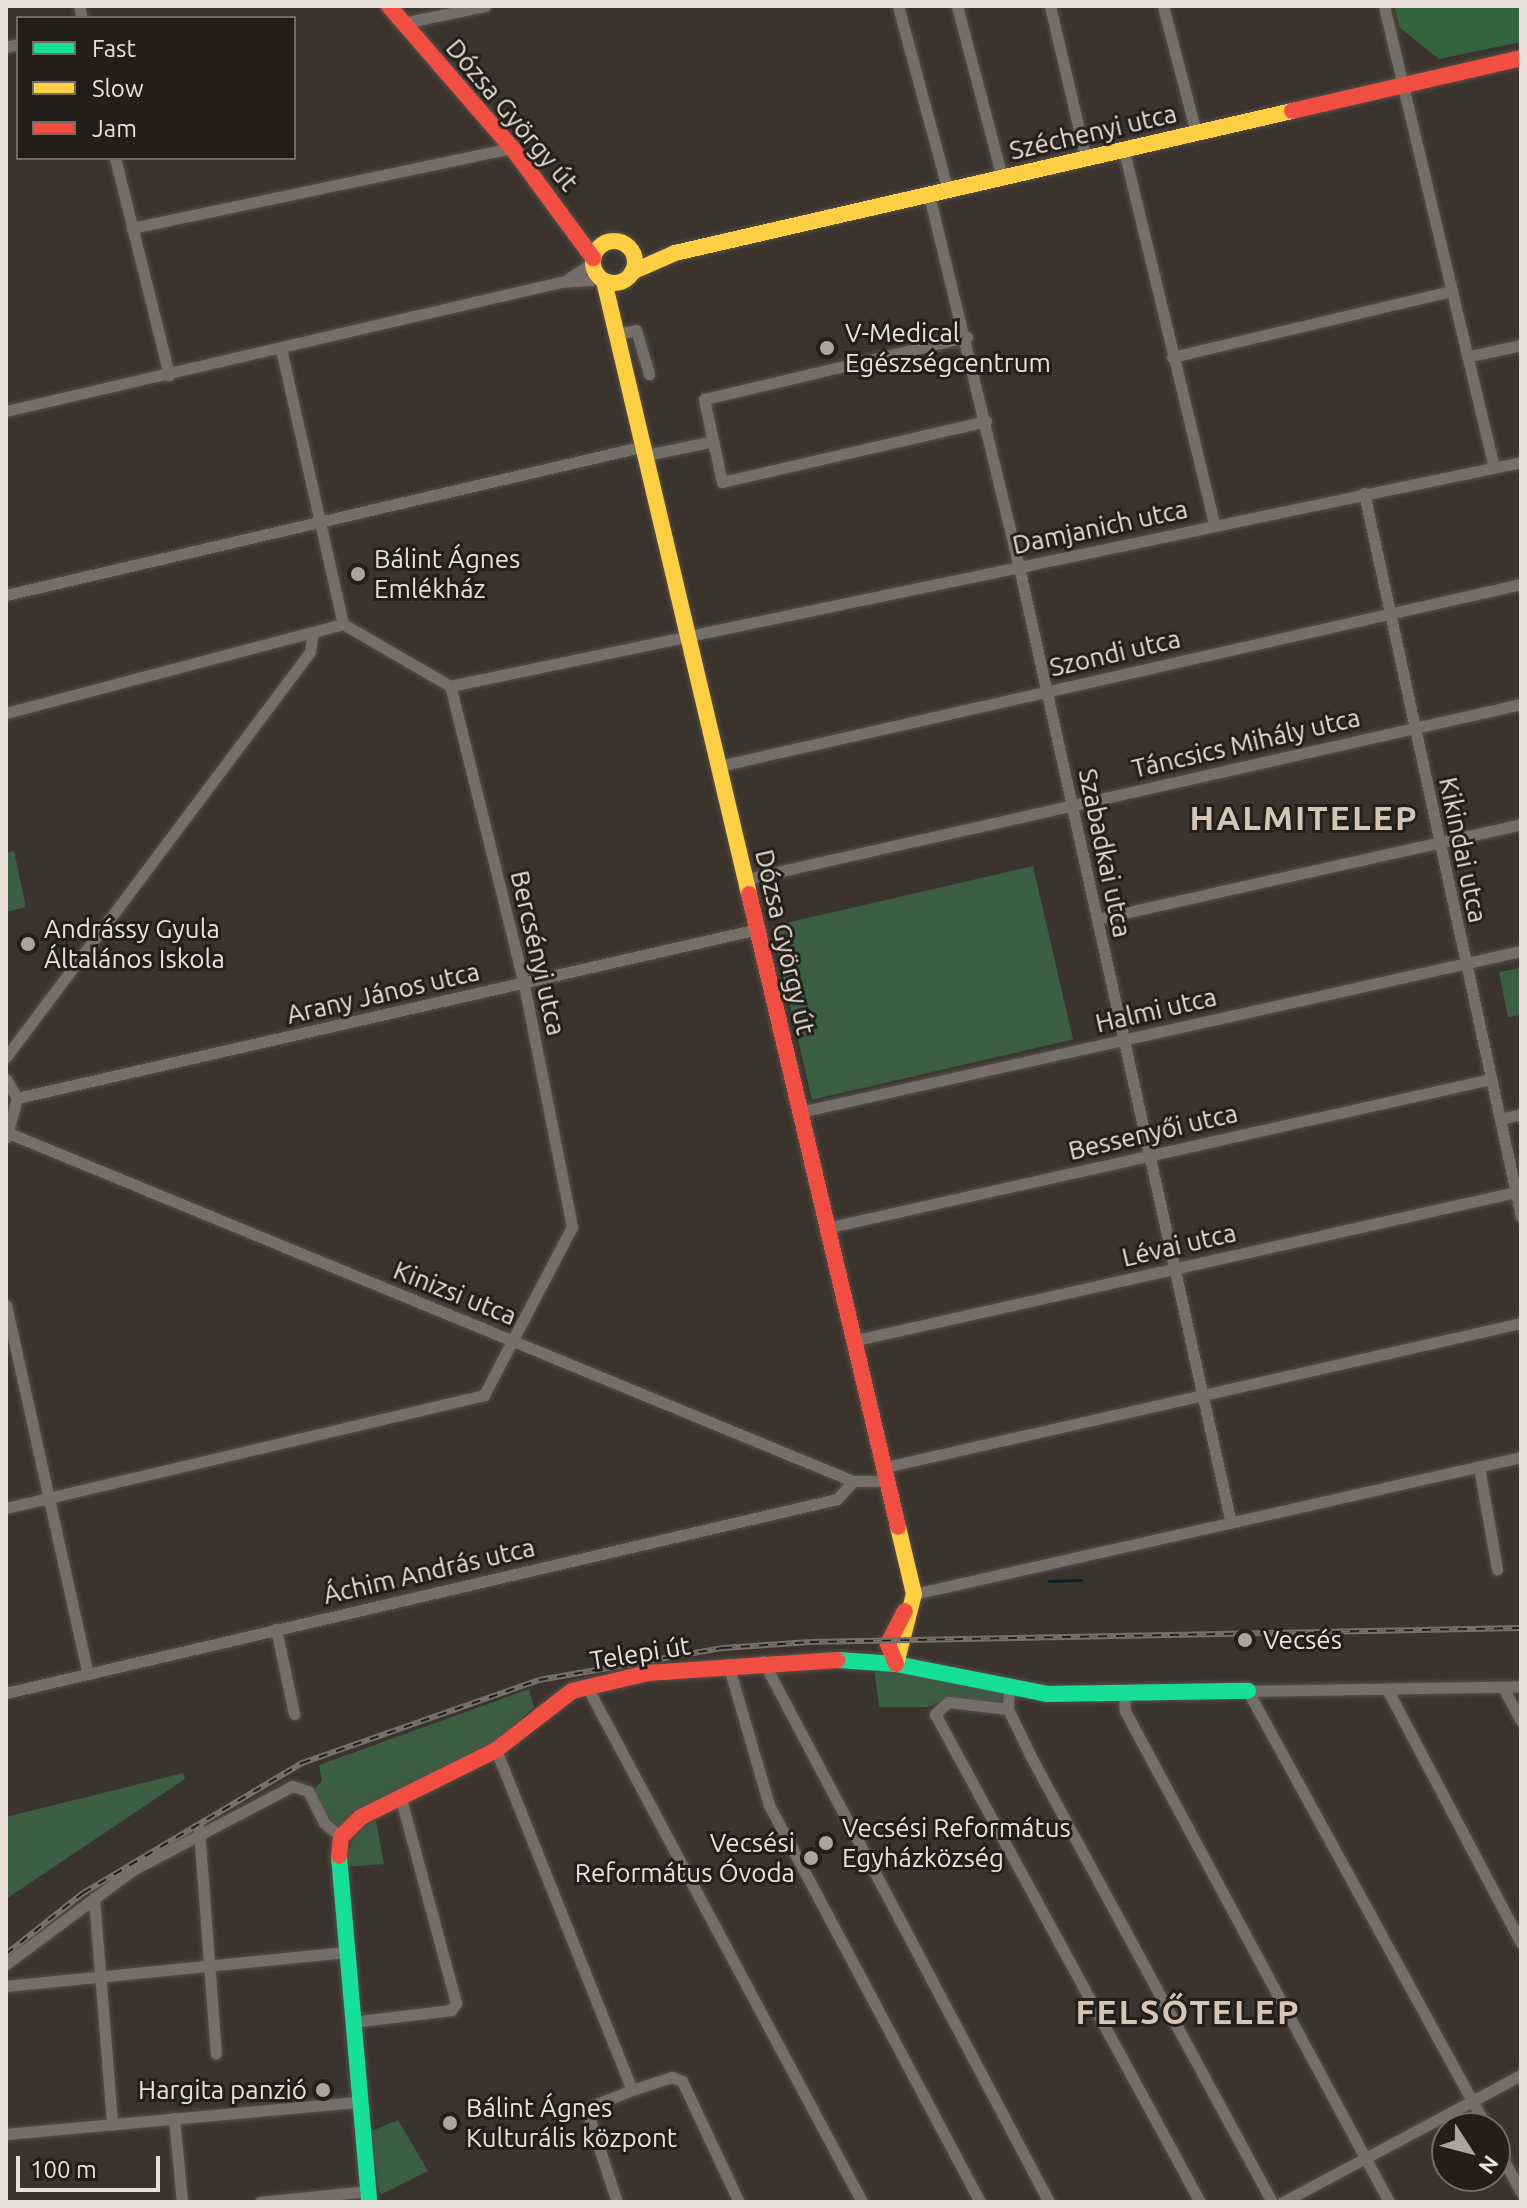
<!DOCTYPE html>
<meta charset="utf-8">
<style>
body{margin:0}
#map{position:relative;width:1527px;height:2208px;overflow:hidden;background:#3b342d;font-family:Ubuntu,sans-serif}
div>[style]{position:absolute}
[style*='--x']{left:calc(var(--x)*1px);top:calc(var(--y)*1px);width:calc(var(--w)*1px);rotate:calc(var(--a)*1deg)}
.green>*{inset:0;background:#3c5e43;transform-origin:0 0}
.forest>*{inset:0;background:#33643f}
.stream>*{height:3px;margin:-1.5px;padding:0 1.5px;transform-origin:1.5px;border-radius:1.5px;background:#072324}
.roads{filter:drop-shadow(0 0 2px #565049) drop-shadow(0 0 2px #565049)}
.street>*{height:11px;margin:-5.5px;padding:0 5.5px;transform-origin:5.5px;border-radius:5.5px;background:#746f69}
.fast>*{height:16px;margin:-8px;padding:0 8px;transform-origin:8px;border-radius:8px;background:#16e098}
.slow>*{height:16px;margin:-8px;padding:0 8px;transform-origin:8px;border-radius:8px;background:#ffcf43}
.slow>.ring{margin:-8px;padding:0;box-sizing:content-box;background:none;border:16px solid #ffcf43;border-radius:50%}
.jam>*{height:16px;margin:-8px;padding:0 8px;transform-origin:8px;border-radius:8px;background:#f24e42}
.rail>*{height:6px;margin-top:-3px;transform-origin:0;background:repeating-linear-gradient(90deg,#231e18 0 9px,#76706a 0 18px);box-sizing:border-box;border-block:2px solid #76706a}
.dots>*{width:22px;height:22px;translate:-50% -50%;box-sizing:border-box;border:4px solid #231e18;border-radius:50%}
span{translate:-50% -50%;white-space:nowrap;text-align:center;line-height:1.15;-webkit-text-stroke:6px #231e18;paint-order:stroke}
.street-label{font-size:26px;color:#e9e1d8}
.poi-label{font-size:26px;color:#e9e1d8}
.left{translate:0 -50%;text-align:left}
.right{translate:-100% -50%;text-align:right}
.district-label{font-size:34px;color:#d4c5b4;font-weight:700;letter-spacing:2px}
.frame{position:absolute;inset:0;border:8px solid #e9e1d8;pointer-events:none}
.legend{position:absolute;left:16px;top:16px;width:280px;height:144px;box-sizing:border-box;background:#231e18;border:2px solid #726c65;margin:0;padding:10px 14px;list-style:none;font-size:24px;color:#e9e1d8}
.legend li{display:flex;align-items:center;gap:16px;height:40px}
.legend b{width:40px;border:2px solid #726c65}
.north{position:absolute;left:1431px;top:2112px;width:80px;height:80px;box-sizing:border-box;background:#231e18;border:2px solid #726c65;border-radius:50%;rotate:126deg;font-size:22px;font-weight:700;line-height:32px;text-align:center;color:#e9e1d8}
.north::after{content:'';display:block;margin:auto;width:28px;height:36px;background:#aca49c;clip-path:polygon(50% 0,100% 100%,50% 72%,0 100%)}
.scale{position:absolute;left:16px;top:2156px;width:144px;height:36px;box-sizing:border-box;border:4px solid #e9e1d8;border-top:0;padding-left:10px;font-size:24px;line-height:28px;white-space:nowrap;color:#e9e1d8;-webkit-text-stroke:6px #231e18;paint-order:stroke}
</style>
<div id="map">
<div class="green">
<div style="clip-path:polygon(14px 851px,26px 907px,6px 912px,6px 853px)"></div>
<div style="left:1033px;top:866px;width:178px;height:268px;rotate:77deg"></div>
<div style="clip-path:polygon(1521px 968px,1521px 1015px,1508px 1017px,1499px 972px)"></div>
<div style="clip-path:polygon(874px 1666px,999px 1691px,1003px 1696px,999px 1705px,948px 1698px,927px 1707px,879px 1707px)"></div>
<div style="clip-path:polygon(529px 1689px,534px 1707px,487px 1749px,333px 1835px,325px 1831px,312px 1791px,322px 1781px,319px 1765px)"></div>
<div style="clip-path:polygon(183px 1773px,185px 1779px,6px 1899px,6px 1817px)"></div>
<div style="clip-path:polygon(376px 1820px,384px 1864px,343px 1867px,356px 1830px)"></div>
<div style="clip-path:polygon(398px 2120px,428px 2171px,380px 2195px,369px 2132px)"></div>
</div>
<div class="forest">
<div style="clip-path:polygon(1394px 6px,1521px 6px,1521px 42px,1439px 59px,1400px 28px)"></div>
</div>
<div class="stream">
<div style="--x:1049;--y:1581;--w:32;--a:-2"></div>
</div>
<div class="roads">
<div class="street">
<div style="--x:79;--y:6;--w:12;--a:76"></div>
<div style="--x:898;--y:6;--w:192;--a:74.9"></div>
<div style="--x:957;--y:6;--w:178;--a:75.3"></div>
<div style="--x:1050;--y:6;--w:158;--a:76.8"></div>
<div style="--x:1163;--y:6;--w:131;--a:75.4"></div>
<div style="--x:1384;--y:6;--w:474;--a:76.6"></div>
<div style="--x:403;--y:23;--w:84;--a:-11.7"></div>
<div style="--x:6;--y:47;--w:12;--a:-14"></div>
<div style="--x:1124;--y:151;--w:384;--a:76.4"></div>
<div style="--x:115;--y:158;--w:224;--a:76"></div>
<div style="--x:929;--y:195;--w:383;--a:76.4"></div>
<div style="--x:1019;--y:567;--w:979;--a:77.5"></div>
<div style="--x:132;--y:228;--w:388;--a:-11.9"></div>
<div style="--x:569;--y:278;--w:28;--a:-32"></div>
<div style="--x:617;--y:334;--w:19;--a:-12"></div>
<div style="--x:636;--y:330;--w:46;--a:73.5"></div>
<div style="--x:967;--y:337;--w:270;--a:166.7"></div>
<div style="--x:704;--y:399;--w:85;--a:77.8"></div>
<div style="--x:722;--y:482;--w:271;--a:-13"></div>
<div style="--x:281;--y:349;--w:282;--a:77.3"></div>
<div style="--x:1470;--y:356;--w:52;--a:-12.2"></div>
<div style="--x:1172;--y:357;--w:288;--a:-13.3"></div>
<div style="--x:6;--y:411;--w:570;--a:-13.09"></div>
<div style="--x:561;--y:282;--w:39;--a:-4"></div>
<div style="--x:646;--y:455;--w:69;--a:-11.6"></div>
<div style="--x:1364;--y:493;--w:740;--a:77.75"></div>
<div style="--x:6;--y:595;--w:656;--a:-13.13"></div>
<div style="--x:450;--y:686;--w:1094;--a:-11.81"></div>
<div style="--x:6;--y:713;--w:349;--a:-14.8"></div>
<div style="--x:719;--y:766;--w:822;--a:-12.79"></div>
<div style="--x:746;--y:879;--w:795;--a:-12.72"></div>
<div style="--x:1097;--y:919;--w:435;--a:-12.6"></div>
<div style="--x:6;--y:1057;--w:506;--a:-53.11"></div>
<div style="--x:310;--y:652;--w:14;--a:-82"></div>
<div style="--x:6;--y:1079;--w:22;--a:60"></div>
<div style="--x:17;--y:1098;--w:41;--a:105.4"></div>
<div style="--x:17;--y:1098;--w:760;--a:-12.85"></div>
<div style="--x:800;--y:1112;--w:739;--a:-12.59"></div>
<div style="--x:1500;--y:1119;--w:22;--a:-13"></div>
<div style="--x:11;--y:1134;--w:911;--a:22.4"></div>
<div style="--x:853;--y:1481;--w:31;--a:0"></div>
<div style="--x:826;--y:1228;--w:681;--a:-12.63"></div>
<div style="--x:6;--y:1305;--w:378;--a:77.5"></div>
<div style="--x:852;--y:1341;--w:681;--a:-12.65"></div>
<div style="--x:1479;--y:1467;--w:104;--a:80"></div>
<div style="--x:881;--y:1468;--w:656;--a:-12.77"></div>
<div style="--x:6;--y:1508;--w:491;--a:-13.3"></div>
<div style="--x:484;--y:1395;--w:190;--a:-62.4"></div>
<div style="--x:572;--y:1227;--w:248;--a:-101.2"></div>
<div style="--x:524;--y:984;--w:307;--a:-103.9"></div>
<div style="--x:450;--y:686;--w:124;--a:-149.9"></div>
<div style="--x:914;--y:1594;--w:622;--a:-12.72"></div>
<div style="--x:276;--y:1629;--w:87;--a:78"></div>
<div style="--x:763;--y:1661;--w:612;--a:62.14"></div>
<div style="--x:728;--y:1664;--w:147;--a:73.8"></div>
<div style="--x:769;--y:1805;--w:450;--a:62"></div>
<div style="--x:586;--y:1685;--w:586;--a:61.9"></div>
<div style="--x:1503;--y:1687;--w:38;--a:62"></div>
<div style="--x:1009;--y:1689;--w:20;--a:93"></div>
<div style="--x:1008;--y:1709;--w:51;--a:64.4"></div>
<div style="--x:1030;--y:1755;--w:508;--a:61.57"></div>
<div style="--x:1387;--y:1689;--w:287;--a:62.2"></div>
<div style="--x:6;--y:1693;--w:853;--a:-13.14"></div>
<div style="--x:837;--y:1499;--w:24;--a:-48"></div>
<div style="--x:1124;--y:1694;--w:17;--a:87"></div>
<div style="--x:1125;--y:1711;--w:557;--a:61.73"></div>
<div style="--x:1008;--y:1709;--w:60;--a:-173.3"></div>
<div style="--x:948;--y:1702;--w:18;--a:137"></div>
<div style="--x:935;--y:1714;--w:555;--a:61.5"></div>
<div style="--x:496;--y:1750;--w:366;--a:68.2"></div>
<div style="--x:632;--y:2090;--w:41;--a:158.5"></div>
<div style="--x:594;--y:2105;--w:13;--a:113"></div>
<div style="--x:589;--y:2117;--w:89;--a:71.8"></div>
<div style="--x:199;--y:1829;--w:225;--a:85.7"></div>
<div style="--x:94;--y:1898;--w:227;--a:85.4"></div>
<div style="--x:6;--y:1964;--w:156;--a:-36.6"></div>
<div style="--x:131;--y:1871;--w:182;--a:-27.8"></div>
<div style="--x:292;--y:1786;--w:17;--a:17"></div>
<div style="--x:308;--y:1791;--w:36;--a:63"></div>
<div style="--x:324;--y:1823;--w:22;--a:39"></div>
<div style="--x:6;--y:1986;--w:341;--a:-5.7"></div>
<div style="--x:352;--y:2022;--w:100;--a:-6.9"></div>
<div style="--x:451;--y:2010;--w:9;--a:-54"></div>
<div style="--x:456;--y:2003;--w:211;--a:-105.1"></div>
<div style="--x:632;--y:2090;--w:42;--a:-18"></div>
<div style="--x:672;--y:2077;--w:11;--a:22"></div>
<div style="--x:682;--y:2081;--w:134;--a:64.8"></div>
<div style="--x:174;--y:2118;--w:84;--a:84.6"></div>
<div style="--x:1487;--y:2128;--w:498;--a:-118.7"></div>
<div style="--x:1248;--y:1691;--w:273;--a:-1"></div>
<div style="--x:6;--y:2134;--w:355;--a:-5.2"></div>
<div style="--x:1495;--y:2144;--w:55;--a:61.6"></div>
<div style="--x:260;--y:2202;--w:109;--a:-5.8"></div>
<div style="--x:1283;--y:2202;--w:270;--a:-28.1"></div>
</div>
<div class="fast">
<div style="--x:838;--y:1660;--w:58;--a:3.9"></div>
<div style="--x:896;--y:1664;--w:154;--a:11.2"></div>
<div style="--x:1047;--y:1694;--w:201;--a:-0.9"></div>
<div style="--x:339;--y:1856;--w:347;--a:85"></div>
</div>
<div class="slow">
<div class="ring" style="left:593px;top:241px;width:26px;height:26px"></div>
<div style="--x:632;--y:272;--w:47;--a:-23.8"></div>
<div style="--x:675;--y:253;--w:633;--a:-12.96"></div>
<div style="--x:604;--y:281;--w:630;--a:76.69"></div>
<div style="--x:896;--y:1664;--w:72;--a:-75.6"></div>
<div style="--x:914;--y:1594;--w:69;--a:-103.4"></div>
</div>
<div class="jam">
<div style="--x:389;--y:6;--w:188;--a:49.1"></div>
<div style="--x:512;--y:148;--w:137;--a:53.6"></div>
<div style="--x:1292;--y:111;--w:235;--a:-13"></div>
<div style="--x:749;--y:894;--w:650;--a:76.75"></div>
<div style="--x:896;--y:1664;--w:22;--a:-112"></div>
<div style="--x:888;--y:1644;--w:37;--a:-63"></div>
<div style="--x:339;--y:1856;--w:19;--a:-84"></div>
<div style="--x:341;--y:1837;--w:28;--a:-45"></div>
<div style="--x:361;--y:1817;--w:151;--a:-26.4"></div>
<div style="--x:496;--y:1750;--w:96;--a:-37.8"></div>
<div style="--x:572;--y:1691;--w:78;--a:-13.3"></div>
<div style="--x:648;--y:1673;--w:190;--a:-3.9"></div>
</div>
</div>
<div class="rail">
<div style="--x:6;--y:1954;--w:98;--a:-38.4"></div>
<div style="--x:83;--y:1893;--w:255;--a:-30.7"></div>
<div style="--x:302;--y:1763;--w:251;--a:-19.3"></div>
<div style="--x:539;--y:1680;--w:187;--a:-9.9"></div>
<div style="--x:723;--y:1648;--w:87;--a:-3.9"></div>
<div style="--x:810;--y:1642;--w:711;--a:-1.13"></div>
</div>
<div class="dots">
<div style="left:827px;top:348px;background:#aca49c"></div>
<div style="left:358px;top:574px;background:#aca49c"></div>
<div style="left:28px;top:944px;background:#aca49c"></div>
<div style="left:1245px;top:1640px;background:#aca49c"></div>
<div style="left:826px;top:1843px;background:#aca49c"></div>
<div style="left:811px;top:1858px;background:#aca49c"></div>
<div style="left:323px;top:2090px;background:#aca49c"></div>
<div style="left:450px;top:2123px;background:#aca49c"></div>
</div>
<div class="street-label">
<span style="left:512px;top:115px;rotate:50deg">Dózsa György út</span>
<span style="left:1093px;top:132px;rotate:-13deg">Széchenyi utca</span>
<span style="left:1100px;top:527px;rotate:-12deg">Damjanich utca</span>
<span style="left:1115px;top:653px;rotate:-13deg">Szondi utca</span>
<span style="left:1246px;top:743px;rotate:-13deg">Táncsics Mihály utca</span>
<span style="left:1463px;top:850px;rotate:78deg">Kikindai utca</span>
<span style="left:1105px;top:853px;rotate:78deg">Szabadkai utca</span>
<span style="left:785px;top:942px;rotate:77deg">Dózsa György út</span>
<span style="left:538px;top:953px;rotate:77deg">Bercsényi utca</span>
<span style="left:383px;top:993px;rotate:-13deg">Arany János utca</span>
<span style="left:1156px;top:1010px;rotate:-13deg">Halmi utca</span>
<span style="left:1153px;top:1132px;rotate:-13deg">Bessenyői utca</span>
<span style="left:1179px;top:1245px;rotate:-13deg">Lévai utca</span>
<span style="left:455px;top:1293px;rotate:22deg">Kinizsi utca</span>
<span style="left:429px;top:1571px;rotate:-13deg">Áchim András utca</span>
<span style="left:640px;top:1653px;rotate:-9deg">Telepi út</span>
</div>
<div class="poi-label">
<span class="left" style="left:845px;top:348px">V-Medical<br>Egészségcentrum</span>
<span class="left" style="left:374px;top:574px">Bálint Ágnes<br>Emlékház</span>
<span class="left" style="left:44px;top:944px">Andrássy Gyula<br>Általános Iskola</span>
<span class="left" style="left:1263px;top:1640px">Vecsés</span>
<span class="left" style="left:842px;top:1843px">Vecsési Református<br>Egyházközség</span>
<span class="right" style="left:795px;top:1858px">Vecsési<br>Református Óvoda</span>
<span class="right" style="left:307px;top:2090px">Hargita panzió</span>
<span class="left" style="left:466px;top:2123px">Bálint Ágnes<br>Kulturális központ</span>
</div>
<div class="district-label">
<span style="left:1304px;top:818px">HALMITELEP</span>
<span style="left:1188px;top:2012px">FELSŐTELEP</span>
</div>
<div class="frame"></div>
<ul class="legend">
<li><b style="height:10px;background:#16e098"></b>Fast</li>
<li><b style="height:10px;background:#ffcf43"></b>Slow</li>
<li><b style="height:10px;background:#f24e42"></b>Jam</li>
</ul>
<div class="north">N</div>
<div class="scale">100 m</div>
</div>
